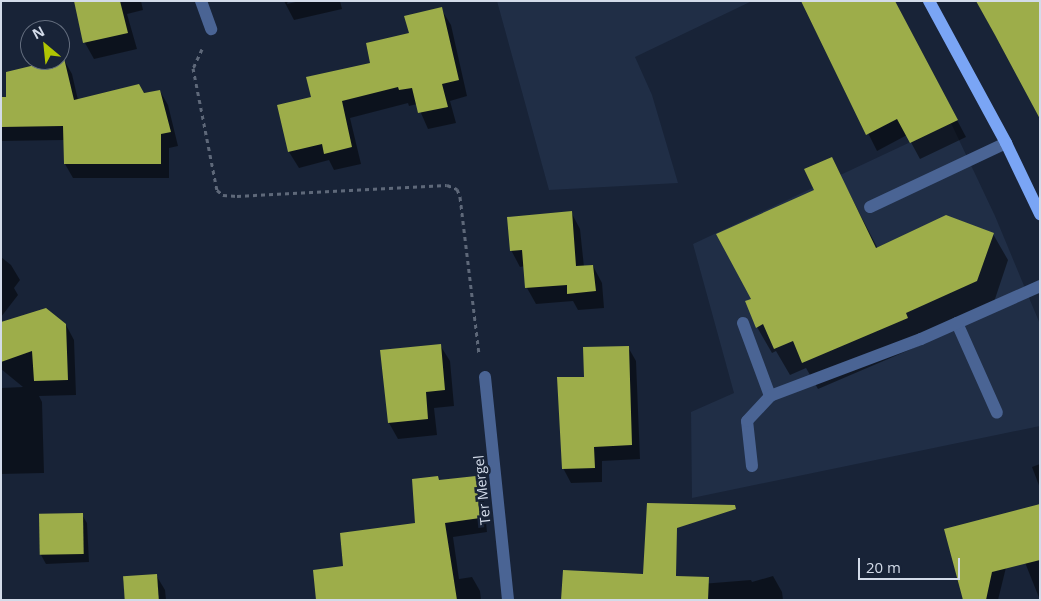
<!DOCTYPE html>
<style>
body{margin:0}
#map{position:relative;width:1041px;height:601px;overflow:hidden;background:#182337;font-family:"Open Sans",sans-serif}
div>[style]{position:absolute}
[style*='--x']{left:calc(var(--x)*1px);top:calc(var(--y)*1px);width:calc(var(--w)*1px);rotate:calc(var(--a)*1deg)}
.built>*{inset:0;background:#202e46}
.shadow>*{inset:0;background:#0007}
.building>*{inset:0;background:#9dad4a;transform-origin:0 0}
.path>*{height:3px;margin-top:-1.5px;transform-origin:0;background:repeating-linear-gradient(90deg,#5e6879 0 4px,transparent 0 8px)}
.minor>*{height:12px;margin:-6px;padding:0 6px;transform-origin:6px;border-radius:6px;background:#4a6494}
.major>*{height:12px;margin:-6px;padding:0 6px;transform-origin:6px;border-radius:6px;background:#7aa5f5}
span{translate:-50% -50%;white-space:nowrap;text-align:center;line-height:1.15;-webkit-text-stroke:5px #182337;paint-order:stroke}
.street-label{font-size:14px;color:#d3dbe9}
.frame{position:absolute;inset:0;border:2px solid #d3dbe9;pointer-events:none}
.north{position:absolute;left:20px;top:20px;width:50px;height:50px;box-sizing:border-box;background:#182337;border:1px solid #636d7e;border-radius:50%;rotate:332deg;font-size:14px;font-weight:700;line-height:20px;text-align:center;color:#d3dbe9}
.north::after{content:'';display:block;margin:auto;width:18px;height:22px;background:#b0c503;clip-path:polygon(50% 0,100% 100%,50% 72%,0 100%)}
.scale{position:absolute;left:858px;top:558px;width:102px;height:22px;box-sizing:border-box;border:2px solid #d3dbe9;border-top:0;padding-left:6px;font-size:15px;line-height:18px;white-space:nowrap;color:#d3dbe9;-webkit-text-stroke:4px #182337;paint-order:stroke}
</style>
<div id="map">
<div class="built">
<div style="clip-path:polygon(497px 1px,752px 1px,635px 57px,652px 95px,678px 183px,549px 190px)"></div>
<div style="clip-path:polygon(951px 123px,995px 216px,1040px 324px,1040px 426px,692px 498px,691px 412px,734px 393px,693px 244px)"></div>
</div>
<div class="shadow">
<div style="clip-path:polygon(75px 1px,141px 1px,143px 10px,127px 14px,137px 49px,94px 59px,85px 43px)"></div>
<div style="clip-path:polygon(284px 1px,288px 1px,287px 4px,300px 1px,340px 1px,342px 9px,294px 20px)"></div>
<div style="clip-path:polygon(802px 1px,894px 1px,966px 137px,920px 159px,907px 135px,877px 151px)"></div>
<div style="clip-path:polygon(441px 9px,451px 25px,467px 96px,450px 101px,456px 123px,428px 129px,417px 104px,409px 106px,408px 103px,350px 118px,361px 164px,334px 170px,329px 160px,299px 168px,289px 152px,312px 98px,372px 64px)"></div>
<div style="clip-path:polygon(64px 60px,72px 74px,78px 100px,160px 91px,168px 105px,178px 146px,169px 148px,169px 178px,73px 178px,65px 164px,64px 140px,1px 141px,1px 98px,8px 98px)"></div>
<div style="clip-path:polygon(831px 158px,878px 249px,993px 234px,1008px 260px,992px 308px,923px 344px,818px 389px,806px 368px,790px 375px,776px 351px,772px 353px,757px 327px,752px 299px,816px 190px)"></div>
<div style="clip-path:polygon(571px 212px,580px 229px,584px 267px,593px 266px,602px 283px,604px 308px,578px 310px,573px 301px,536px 304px,527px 288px,525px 266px,520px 267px,511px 250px)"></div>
<div style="clip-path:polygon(1px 257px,11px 265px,20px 280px,14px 288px,18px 295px,1px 317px)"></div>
<div style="clip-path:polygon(1px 323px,66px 325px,74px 340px,76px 395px,39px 396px,42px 402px,44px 473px,1px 474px,1px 388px,23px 387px,1px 369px)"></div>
<div style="clip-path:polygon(440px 345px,450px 361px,454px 406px,434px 408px,437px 435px,398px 439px,389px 423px)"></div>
<div style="clip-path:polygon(628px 347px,636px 361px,640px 459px,602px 461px,602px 482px,571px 483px,563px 468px,585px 378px)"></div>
<div style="clip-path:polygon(1040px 464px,1040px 488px,1032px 467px)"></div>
<div style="clip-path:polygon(475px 478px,483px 492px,487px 532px,453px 537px,459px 579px,472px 577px,480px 591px,481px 600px,317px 600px,345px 567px,417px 524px,440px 481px)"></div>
<div style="clip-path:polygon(1040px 505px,1040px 600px,1014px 535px,998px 600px,965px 600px,945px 530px)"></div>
<div style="clip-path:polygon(82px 515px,87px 523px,89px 562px,46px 564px,41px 555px)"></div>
<div style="clip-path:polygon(156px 575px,165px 590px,166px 600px,126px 600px)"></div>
<div style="clip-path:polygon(773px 576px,782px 592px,783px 600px,702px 600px,701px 584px,751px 580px,752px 582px)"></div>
</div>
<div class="building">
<div style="clip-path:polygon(74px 1px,120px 1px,128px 33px,83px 43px)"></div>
<div style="clip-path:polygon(801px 1px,895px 1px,958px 120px,910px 143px,897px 119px,866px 135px)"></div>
<div style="clip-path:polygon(976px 1px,1040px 1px,1040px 119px,995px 35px)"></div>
<div style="clip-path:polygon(442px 7px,459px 80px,442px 84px,448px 107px,418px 113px,412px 88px,399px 90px,398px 87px,342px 101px,352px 147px,324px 154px,322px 144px,288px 152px,277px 105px,311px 97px,306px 77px,370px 63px,366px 43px,409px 33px,404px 16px)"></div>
<div style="clip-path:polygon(64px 58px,74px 100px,139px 84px,144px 93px,160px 90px,171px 132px,161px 134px,161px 164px,64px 164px,63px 126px,1px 127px,1px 97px,6px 97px,6px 72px)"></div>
<div style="clip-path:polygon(832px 157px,876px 248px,946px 215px,994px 233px,977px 281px,906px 313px,908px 318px,802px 363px,793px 341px,774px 349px,763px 324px,756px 328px,745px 301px,751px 299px,716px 234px,814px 190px,804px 169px)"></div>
<div style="clip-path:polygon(572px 211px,576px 266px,593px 265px,596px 291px,567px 294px,567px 285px,525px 288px,522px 250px,510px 251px,507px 217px)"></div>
<div style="clip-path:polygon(46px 308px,66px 324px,68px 380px,34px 381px,32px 351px,1px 362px,1px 322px)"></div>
<div style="clip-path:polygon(441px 344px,445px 390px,426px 392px,428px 419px,388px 423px,380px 350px)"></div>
<div style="clip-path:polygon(629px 346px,632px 445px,594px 447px,595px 468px,562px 469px,557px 377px,584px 377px,583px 347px)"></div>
<div style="clip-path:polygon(438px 476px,439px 480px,476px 476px,480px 518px,445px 523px,457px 600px,316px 600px,313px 570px,343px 566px,340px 533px,415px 523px,412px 479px)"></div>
<div style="clip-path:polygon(647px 503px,735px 505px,736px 509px,677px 528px,676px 576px,709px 577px,708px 600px,561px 600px,563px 570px,643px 574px)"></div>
<div style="clip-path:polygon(1040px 504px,1040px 560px,992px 572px,986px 600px,963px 600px,944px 529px)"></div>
<div style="left:83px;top:513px;width:41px;height:44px;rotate:89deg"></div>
<div style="left:157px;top:574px;width:26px;height:34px;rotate:86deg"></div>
</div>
<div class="path">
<div style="--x:202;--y:49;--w:21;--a:115"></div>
<div style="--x:193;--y:68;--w:124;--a:78.9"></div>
<div style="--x:217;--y:190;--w:8;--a:40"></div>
<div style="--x:223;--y:195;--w:14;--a:4"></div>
<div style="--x:237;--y:196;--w:210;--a:-3"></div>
<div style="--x:447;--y:185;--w:11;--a:22"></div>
<div style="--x:457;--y:189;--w:9;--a:69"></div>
<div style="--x:460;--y:197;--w:159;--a:83.1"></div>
</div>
<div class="minor">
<div style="--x:201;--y:1;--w:30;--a:70"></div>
<div style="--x:870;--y:207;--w:150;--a:-25.2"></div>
<div style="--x:743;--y:323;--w:78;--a:69.7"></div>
<div style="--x:957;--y:323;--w:98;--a:66"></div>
<div style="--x:485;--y:377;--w:224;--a:84.1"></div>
<div style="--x:752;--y:466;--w:45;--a:-96.3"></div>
<div style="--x:747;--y:421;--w:34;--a:-47"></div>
<div style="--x:770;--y:396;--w:161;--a:-20.7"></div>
<div style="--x:921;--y:339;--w:130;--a:-24"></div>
</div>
<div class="major">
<div style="--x:929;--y:1;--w:162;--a:61.5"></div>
<div style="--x:1006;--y:143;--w:79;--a:64.4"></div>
</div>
<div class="street-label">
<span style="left:482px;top:490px;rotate:-96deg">Ter Mergel</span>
</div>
<div class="frame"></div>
<div class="north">N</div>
<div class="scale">20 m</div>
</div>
